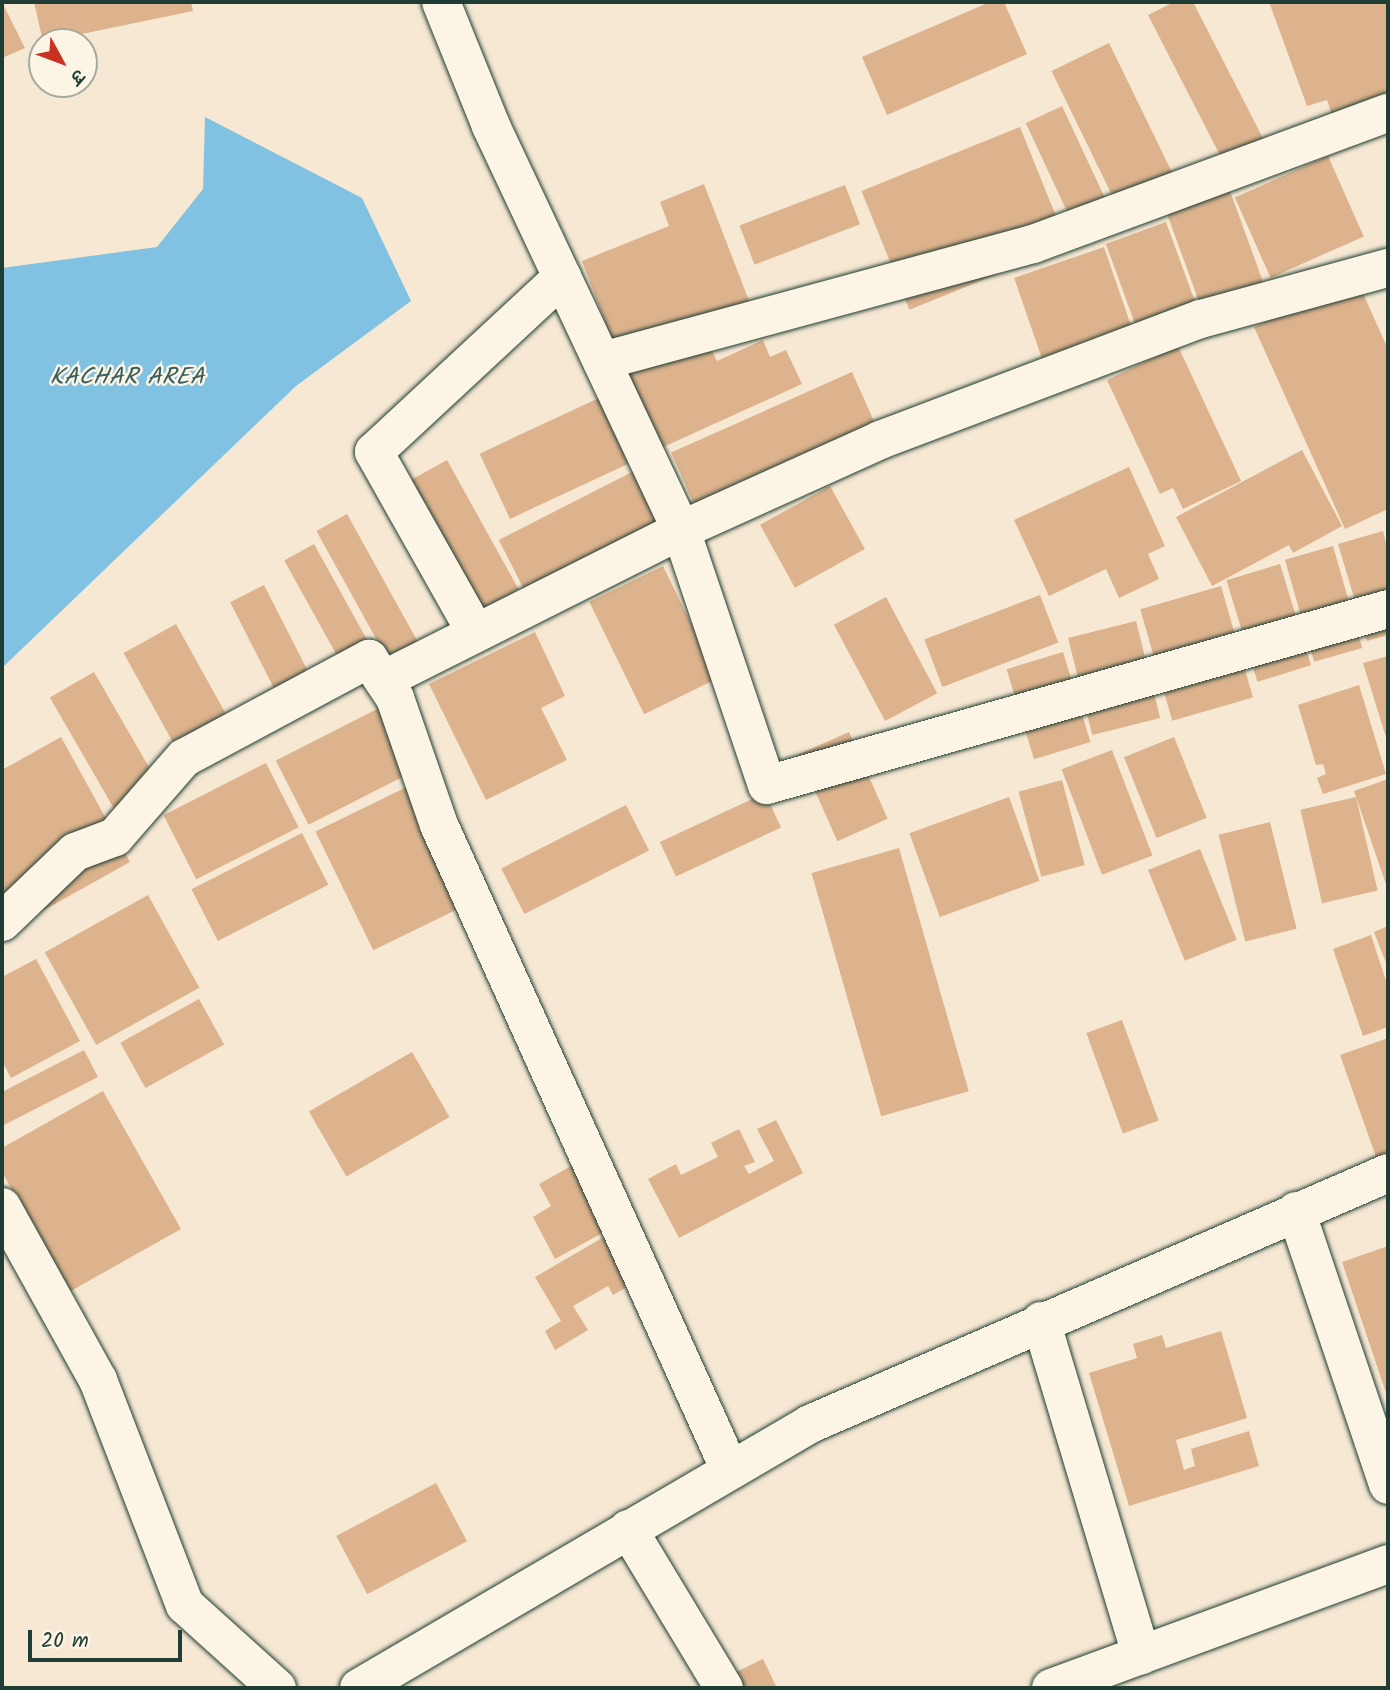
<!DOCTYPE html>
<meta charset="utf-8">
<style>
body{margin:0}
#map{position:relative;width:1390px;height:1690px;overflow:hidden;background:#f6e8d3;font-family:Kalam,"Playpen Sans Deva",sans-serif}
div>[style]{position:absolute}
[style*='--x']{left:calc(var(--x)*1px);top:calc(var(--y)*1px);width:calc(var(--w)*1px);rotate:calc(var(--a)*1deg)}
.water>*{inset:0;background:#81c2e2}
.building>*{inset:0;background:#ddb38d;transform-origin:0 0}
.roads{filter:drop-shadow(0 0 2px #1f3d34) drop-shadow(0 0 2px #1f3d34)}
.street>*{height:38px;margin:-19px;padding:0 19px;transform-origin:19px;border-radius:19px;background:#fcf5e5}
span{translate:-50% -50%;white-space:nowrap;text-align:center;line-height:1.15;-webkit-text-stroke:5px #fcf5e5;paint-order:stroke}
.water-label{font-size:24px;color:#385e60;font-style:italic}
.frame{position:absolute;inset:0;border:4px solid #1f3d34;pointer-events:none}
.north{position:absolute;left:28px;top:28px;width:70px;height:70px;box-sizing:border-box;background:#fcf5e5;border:2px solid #a4ab9e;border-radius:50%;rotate:131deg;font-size:19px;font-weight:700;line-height:28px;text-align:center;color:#1f3d34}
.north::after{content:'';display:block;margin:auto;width:24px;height:32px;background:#c8321e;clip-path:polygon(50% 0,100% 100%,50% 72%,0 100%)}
.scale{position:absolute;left:28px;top:1630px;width:154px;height:32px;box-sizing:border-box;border:4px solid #1f3d34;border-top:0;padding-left:9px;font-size:21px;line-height:24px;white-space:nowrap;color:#1f3d34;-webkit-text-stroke:5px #fcf5e5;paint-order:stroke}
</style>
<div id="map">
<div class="water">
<div style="clip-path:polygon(205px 117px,362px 198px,411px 301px,296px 386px,2px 668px,2px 268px,157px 247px,203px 189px)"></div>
</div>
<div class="building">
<div style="clip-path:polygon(2px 2px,25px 48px,2px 58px)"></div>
<div style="clip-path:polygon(34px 2px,191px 2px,193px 11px,43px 42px)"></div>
<div style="clip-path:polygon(990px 2px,1004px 2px,1027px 54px,887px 115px,862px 57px)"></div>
<div style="clip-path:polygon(1174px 2px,1193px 2px,1267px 146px,1226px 167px,1148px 15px)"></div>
<div style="clip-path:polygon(1269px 2px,1388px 2px,1388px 104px,1335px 124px,1327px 100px,1307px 106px)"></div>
<div style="left:1109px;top:43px;width:164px;height:64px;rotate:64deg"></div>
<div style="left:1062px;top:106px;width:125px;height:40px;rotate:65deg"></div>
<div style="left:1020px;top:127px;width:128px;height:171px;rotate:68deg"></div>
<div style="left:1328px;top:156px;width:88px;height:102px;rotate:66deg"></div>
<div style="clip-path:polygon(704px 184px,753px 311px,621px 363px,582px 261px,669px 226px,660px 202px)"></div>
<div style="left:845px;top:185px;width:42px;height:113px;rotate:69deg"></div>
<div style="left:1230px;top:191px;width:101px;height:67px;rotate:70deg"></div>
<div style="left:1166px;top:222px;width:92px;height:64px;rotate:70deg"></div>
<div style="left:1104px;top:247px;width:94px;height:95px;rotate:71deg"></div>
<div style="clip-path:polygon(1357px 280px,1388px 349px,1388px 509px,1345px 529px,1254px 327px)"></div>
<div style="clip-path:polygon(704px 336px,717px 361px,763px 340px,770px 357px,786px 350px,802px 384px,661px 448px,624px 366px)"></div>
<div style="clip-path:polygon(1178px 346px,1241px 481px,1183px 509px,1173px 488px,1160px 494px,1107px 380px)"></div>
<div style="left:852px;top:372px;width:71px;height:198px;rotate:66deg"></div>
<div style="left:601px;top:397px;width:72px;height:134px;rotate:65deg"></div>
<div style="clip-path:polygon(1302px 450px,1342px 526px,1293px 553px,1289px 545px,1212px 586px,1176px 517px)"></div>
<div style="left:447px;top:460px;width:148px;height:60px;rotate:61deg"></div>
<div style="clip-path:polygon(1129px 467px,1165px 546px,1148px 554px,1159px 579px,1119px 598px,1106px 569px,1049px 596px,1014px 520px)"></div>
<div style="left:636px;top:470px;width:59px;height:154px;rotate:63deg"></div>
<div style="left:830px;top:486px;width:72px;height:80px;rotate:61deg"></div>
<div style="left:347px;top:514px;width:154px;height:35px;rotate:61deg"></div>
<div style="clip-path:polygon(1383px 531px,1388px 551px,1388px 635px,1367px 641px,1338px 544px)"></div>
<div style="left:314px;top:544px;width:140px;height:34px;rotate:61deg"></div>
<div style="left:1333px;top:546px;width:106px;height:50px;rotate:74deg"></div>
<div style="left:1280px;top:564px;width:106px;height:56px;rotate:73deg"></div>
<div style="left:663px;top:566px;width:125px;height:82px;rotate:64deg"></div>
<div style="left:264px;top:585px;width:133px;height:38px;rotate:63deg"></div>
<div style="left:1221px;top:586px;width:116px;height:84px;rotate:74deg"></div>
<div style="left:1040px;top:595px;width:51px;height:124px;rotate:69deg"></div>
<div style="left:886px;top:597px;width:109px;height:59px;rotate:62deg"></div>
<div style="left:1136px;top:621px;width:100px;height:70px;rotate:76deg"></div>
<div style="left:176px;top:624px;width:125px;height:60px;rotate:61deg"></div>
<div style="clip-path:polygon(535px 632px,565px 696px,541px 708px,567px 760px,486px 800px,429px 684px)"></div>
<div style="left:1063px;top:652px;width:94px;height:59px;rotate:73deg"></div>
<div style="clip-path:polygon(1388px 656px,1388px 744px,1363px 663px)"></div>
<div style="left:94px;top:672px;width:127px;height:51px;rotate:60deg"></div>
<div style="clip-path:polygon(1359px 685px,1386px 774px,1323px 794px,1317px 778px,1326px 774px,1323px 764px,1316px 765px,1298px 705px)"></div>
<div style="left:381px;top:707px;width:72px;height:118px;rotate:63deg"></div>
<div style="left:849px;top:732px;width:95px;height:55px;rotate:66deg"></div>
<div style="clip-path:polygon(61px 737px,130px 862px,19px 924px,2px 892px,2px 770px)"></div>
<div style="left:1174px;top:737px;width:87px;height:54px;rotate:68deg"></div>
<div style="left:1112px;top:750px;width:113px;height:54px;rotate:69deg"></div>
<div style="left:266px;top:763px;width:72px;height:115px;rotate:63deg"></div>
<div style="clip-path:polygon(1388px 779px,1388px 890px,1354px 791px)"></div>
<div style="left:1062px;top:780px;width:88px;height:45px;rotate:75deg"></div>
<div style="left:417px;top:782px;width:132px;height:113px;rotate:64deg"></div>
<div style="left:765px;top:793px;width:38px;height:116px;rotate:65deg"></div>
<div style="left:1009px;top:797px;width:89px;height:106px;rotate:70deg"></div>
<div style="left:1356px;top:797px;width:96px;height:57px;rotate:77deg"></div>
<div style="left:626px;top:805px;width:51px;height:140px;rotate:63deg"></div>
<div style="left:1270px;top:822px;width:110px;height:53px;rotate:76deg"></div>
<div style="left:302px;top:833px;width:58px;height:124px;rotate:63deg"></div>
<div style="left:899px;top:848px;width:253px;height:91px;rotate:74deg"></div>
<div style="left:1200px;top:849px;width:98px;height:56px;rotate:68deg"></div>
<div style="left:148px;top:895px;width:106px;height:118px;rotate:61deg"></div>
<div style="clip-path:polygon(1388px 926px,1388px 968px,1374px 932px)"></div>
<div style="clip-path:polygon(1371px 935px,1388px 987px,1388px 1027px,1363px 1036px,1333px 949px)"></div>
<div style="clip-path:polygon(36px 959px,80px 1041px,11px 1078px,2px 1061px,2px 977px)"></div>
<div style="left:199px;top:999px;width:52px;height:90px;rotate:61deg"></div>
<div style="left:1122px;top:1020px;width:107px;height:38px;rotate:70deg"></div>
<div style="clip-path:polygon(1388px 1038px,1388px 1191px,1340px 1055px)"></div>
<div style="clip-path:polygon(84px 1050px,98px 1077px,2px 1126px,2px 1092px)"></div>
<div style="left:412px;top:1052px;width:75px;height:119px;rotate:60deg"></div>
<div style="clip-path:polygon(103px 1091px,181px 1229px,69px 1292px,2px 1172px,2px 1148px)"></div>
<div style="clip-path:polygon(776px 1120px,803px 1173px,679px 1238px,648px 1179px,676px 1164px,681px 1175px,718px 1157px,711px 1143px,739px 1129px,755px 1162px,744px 1166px,749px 1174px,774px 1161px,757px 1129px)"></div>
<div style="clip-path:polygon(589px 1156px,624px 1221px,555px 1259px,533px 1217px,551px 1206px,539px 1184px)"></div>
<div style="clip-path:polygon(633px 1220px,661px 1267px,613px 1295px,608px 1286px,573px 1306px,588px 1330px,555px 1350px,545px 1331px,561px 1321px,535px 1277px)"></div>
<div style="clip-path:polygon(1388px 1246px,1388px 1399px,1342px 1262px)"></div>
<div style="clip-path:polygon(1221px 1331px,1247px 1418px,1176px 1440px,1184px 1470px,1195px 1466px,1191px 1449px,1249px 1431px,1259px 1466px,1129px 1506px,1089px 1373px,1137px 1358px,1133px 1344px,1162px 1335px,1166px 1348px)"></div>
<div style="left:436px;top:1483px;width:66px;height:113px;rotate:62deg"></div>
<div style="clip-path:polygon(763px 1659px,777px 1688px,703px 1688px)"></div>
</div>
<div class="roads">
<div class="street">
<div style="--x:441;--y:2;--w:134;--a:68"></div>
<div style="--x:491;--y:126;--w:446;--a:64.8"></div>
<div style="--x:681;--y:530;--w:218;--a:-24.3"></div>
<div style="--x:880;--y:440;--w:343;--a:-20.7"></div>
<div style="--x:1201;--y:319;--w:194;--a:-15.3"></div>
<div style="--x:602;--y:361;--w:447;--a:-15.2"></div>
<div style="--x:1033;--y:244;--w:378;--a:-20.3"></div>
<div style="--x:476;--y:633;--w:208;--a:-119.4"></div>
<div style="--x:374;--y:452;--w:257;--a:-42.9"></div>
<div style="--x:383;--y:680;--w:334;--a:-26.7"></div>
<div style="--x:681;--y:530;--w:269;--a:71.4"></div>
<div style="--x:767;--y:785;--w:645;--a:-15.82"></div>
<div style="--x:2;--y:922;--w:101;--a:-43.8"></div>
<div style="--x:75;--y:852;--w:43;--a:-20.6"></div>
<div style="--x:115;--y:837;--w:105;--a:-48.9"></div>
<div style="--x:184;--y:758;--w:210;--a:-28.2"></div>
<div style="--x:369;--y:659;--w:47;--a:56.3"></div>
<div style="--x:395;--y:698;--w:134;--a:70.9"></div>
<div style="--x:439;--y:825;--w:708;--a:65.72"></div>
<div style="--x:2;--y:1207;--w:198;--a:61"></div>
<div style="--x:98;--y:1380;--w:241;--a:68.9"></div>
<div style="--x:185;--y:1605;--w:124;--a:42.1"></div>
<div style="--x:1296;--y:1211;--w:289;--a:71.4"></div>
<div style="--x:1041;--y:1321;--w:349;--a:73.3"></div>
<div style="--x:628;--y:1529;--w:186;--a:58.9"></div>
<div style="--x:359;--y:1688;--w:523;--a:-30.34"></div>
<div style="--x:810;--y:1424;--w:630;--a:-23.47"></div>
<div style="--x:1051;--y:1688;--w:359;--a:-20.2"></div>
</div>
</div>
<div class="water-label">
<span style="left:127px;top:378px">KACHAR AREA</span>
</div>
<div class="frame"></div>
<div class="north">उ</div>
<div class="scale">20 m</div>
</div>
